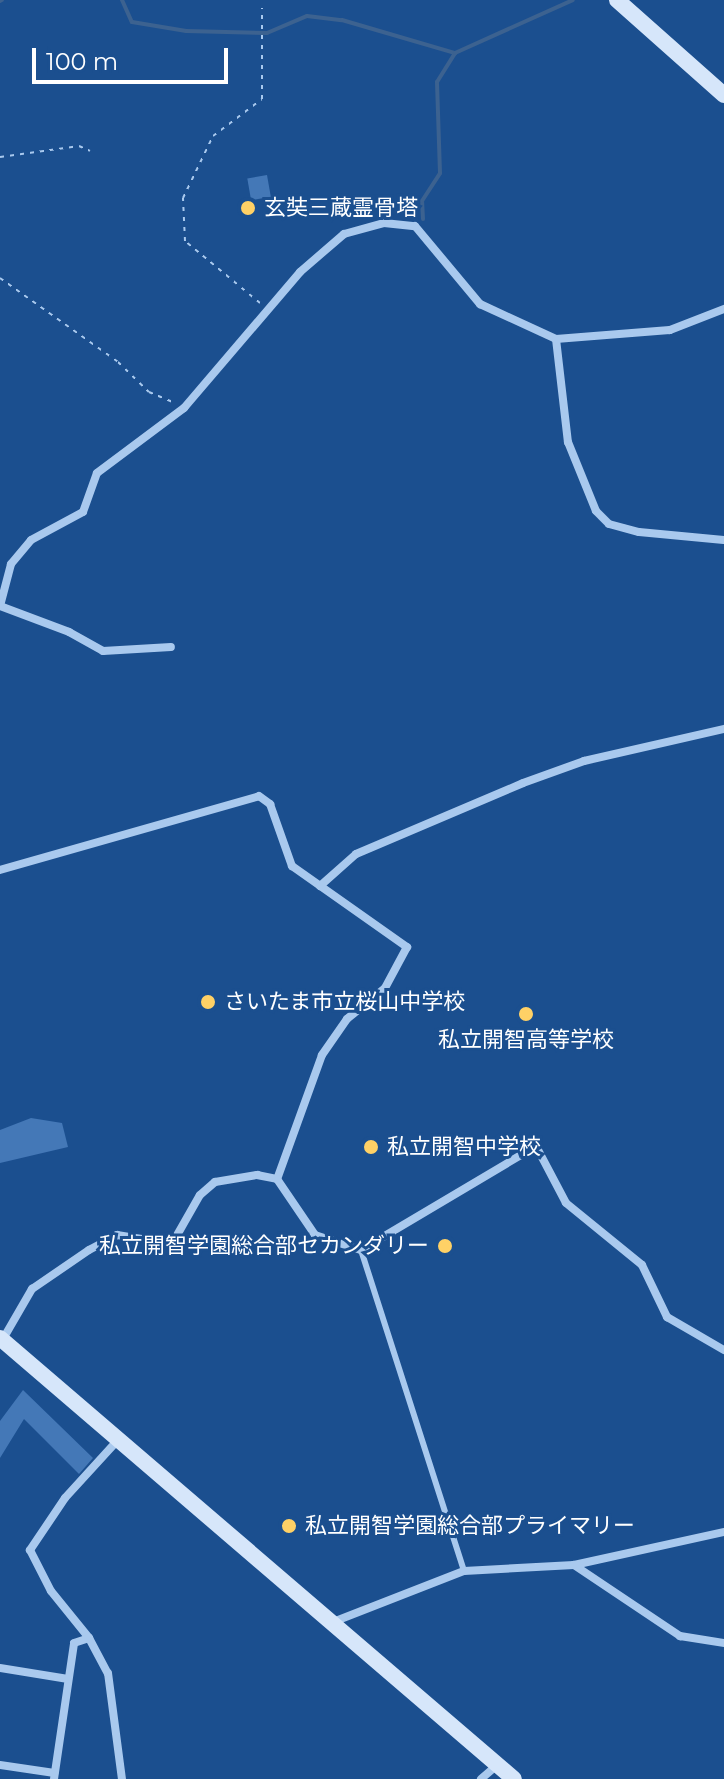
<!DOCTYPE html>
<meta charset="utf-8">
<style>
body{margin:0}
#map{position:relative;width:724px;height:1779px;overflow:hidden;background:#1b4f8f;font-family:Montserrat,"Noto Sans JP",sans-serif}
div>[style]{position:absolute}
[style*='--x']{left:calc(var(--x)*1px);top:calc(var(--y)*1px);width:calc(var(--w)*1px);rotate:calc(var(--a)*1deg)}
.stream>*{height:4px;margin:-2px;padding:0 2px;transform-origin:2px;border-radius:2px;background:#3c6290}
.building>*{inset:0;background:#4478b7;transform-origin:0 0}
.path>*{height:2px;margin-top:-1px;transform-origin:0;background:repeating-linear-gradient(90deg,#a9c9ee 0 4px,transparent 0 10px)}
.lane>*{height:6px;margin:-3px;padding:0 3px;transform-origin:3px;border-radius:3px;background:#a9c9ee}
.street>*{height:8px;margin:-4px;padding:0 4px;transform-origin:4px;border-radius:4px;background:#a9c9ee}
.secondary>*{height:16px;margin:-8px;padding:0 8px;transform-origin:8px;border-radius:8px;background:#d6e6fa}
.dots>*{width:22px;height:22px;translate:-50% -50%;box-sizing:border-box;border:4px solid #1b4f8f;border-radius:50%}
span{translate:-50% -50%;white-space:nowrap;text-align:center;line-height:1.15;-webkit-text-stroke:6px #1b4f8f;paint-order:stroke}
.poi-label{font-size:22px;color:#fff}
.left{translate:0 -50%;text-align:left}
.right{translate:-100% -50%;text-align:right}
.scale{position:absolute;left:32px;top:48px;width:196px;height:36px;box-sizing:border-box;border:4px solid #fff;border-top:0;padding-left:10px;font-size:24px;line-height:28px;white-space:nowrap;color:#fff;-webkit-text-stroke:6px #1b4f8f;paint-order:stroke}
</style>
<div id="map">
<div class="stream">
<div style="--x:122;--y:0;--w:24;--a:66"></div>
<div style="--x:132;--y:22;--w:55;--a:9.5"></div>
<div style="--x:186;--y:31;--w:81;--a:1.4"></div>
<div style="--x:267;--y:33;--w:43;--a:-23"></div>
<div style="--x:307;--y:16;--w:35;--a:7"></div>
<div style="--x:342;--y:20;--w:118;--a:16.3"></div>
<div style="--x:0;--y:1;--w:2;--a:-27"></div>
<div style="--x:423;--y:219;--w:18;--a:-93"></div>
<div style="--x:422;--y:201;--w:33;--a:-57"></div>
<div style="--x:440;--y:173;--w:91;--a:-91.9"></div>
<div style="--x:437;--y:82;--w:34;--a:-58"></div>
<div style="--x:455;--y:53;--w:129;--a:-24.2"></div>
</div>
<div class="building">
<div style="left:267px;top:175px;width:22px;height:20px;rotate:80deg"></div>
<div style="clip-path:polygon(31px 1118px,62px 1123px,68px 1147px,0 1163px,0 1130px)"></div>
<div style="clip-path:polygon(23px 1390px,93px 1458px,79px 1474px,24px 1419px,0 1458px,0 1421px)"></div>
</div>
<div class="path">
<div style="--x:0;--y:157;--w:80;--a:-7.9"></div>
<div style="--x:79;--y:146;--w:12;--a:24"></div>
<div style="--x:0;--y:278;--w:145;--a:35.4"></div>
<div style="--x:118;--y:362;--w:43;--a:44.1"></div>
<div style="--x:149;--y:392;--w:25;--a:23"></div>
<div style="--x:260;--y:303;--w:97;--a:-140.4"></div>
<div style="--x:185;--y:241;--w:43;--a:-92.7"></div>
<div style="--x:183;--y:198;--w:69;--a:-64.2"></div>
<div style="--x:213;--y:136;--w:61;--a:-37.1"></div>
<div style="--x:262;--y:99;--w:91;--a:-90"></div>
</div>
<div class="lane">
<div style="--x:361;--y:1250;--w:337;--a:72.2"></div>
</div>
<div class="street">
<div style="--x:556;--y:339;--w:104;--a:83.4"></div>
<div style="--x:568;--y:442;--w:74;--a:67.9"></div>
<div style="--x:596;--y:511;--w:18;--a:45"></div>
<div style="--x:609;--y:524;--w:31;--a:15"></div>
<div style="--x:639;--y:532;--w:85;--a:5.4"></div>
<div style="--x:0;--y:606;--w:43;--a:-75.3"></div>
<div style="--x:11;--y:564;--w:31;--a:-50"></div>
<div style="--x:31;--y:540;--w:59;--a:-28.3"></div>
<div style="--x:83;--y:512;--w:41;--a:-70.3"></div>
<div style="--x:97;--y:473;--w:109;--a:-36.8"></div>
<div style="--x:184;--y:408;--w:179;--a:-49.5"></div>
<div style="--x:300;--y:272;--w:58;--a:-40.8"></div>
<div style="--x:344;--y:234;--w:41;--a:-15.4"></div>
<div style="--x:384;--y:223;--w:31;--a:6"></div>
<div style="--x:415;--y:226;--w:102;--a:50.2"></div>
<div style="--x:480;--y:304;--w:84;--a:24.7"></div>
<div style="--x:556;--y:339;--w:114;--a:-4.5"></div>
<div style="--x:670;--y:330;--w:58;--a:-21.3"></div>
<div style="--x:0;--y:606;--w:74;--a:20.6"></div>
<div style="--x:69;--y:632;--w:39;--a:29"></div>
<div style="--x:103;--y:651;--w:68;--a:-3.4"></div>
<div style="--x:0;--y:870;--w:269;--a:-15.9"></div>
<div style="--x:259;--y:796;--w:14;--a:36"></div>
<div style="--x:270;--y:804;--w:66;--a:70.5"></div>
<div style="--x:292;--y:866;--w:141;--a:35.2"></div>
<div style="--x:407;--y:947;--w:47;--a:118.2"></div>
<div style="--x:385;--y:988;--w:49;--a:140.8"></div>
<div style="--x:347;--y:1019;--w:44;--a:124.8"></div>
<div style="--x:322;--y:1055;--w:132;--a:109.9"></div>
<div style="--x:320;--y:886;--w:48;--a:-41.6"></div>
<div style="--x:356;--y:854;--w:181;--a:-23"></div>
<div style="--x:523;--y:783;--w:65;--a:-19.8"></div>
<div style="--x:584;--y:761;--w:144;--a:-12.9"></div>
<div style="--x:3;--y:1339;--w:58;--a:-59.9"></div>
<div style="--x:32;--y:1289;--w:69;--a:-34.4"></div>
<div style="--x:89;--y:1250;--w:32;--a:-28"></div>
<div style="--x:117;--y:1235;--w:56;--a:9.3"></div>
<div style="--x:172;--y:1244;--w:56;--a:-60.3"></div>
<div style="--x:200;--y:1195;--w:20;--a:-41"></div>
<div style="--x:215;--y:1182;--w:43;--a:-9.5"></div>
<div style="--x:257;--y:1175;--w:20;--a:11"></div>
<div style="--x:277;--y:1179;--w:68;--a:55.8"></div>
<div style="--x:315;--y:1235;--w:48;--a:18.1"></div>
<div style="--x:361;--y:1250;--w:204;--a:-30.7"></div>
<div style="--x:536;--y:1146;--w:64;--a:62.2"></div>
<div style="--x:566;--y:1203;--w:98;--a:39.2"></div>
<div style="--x:642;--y:1265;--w:58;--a:64.3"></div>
<div style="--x:667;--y:1317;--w:66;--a:30.1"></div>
<div style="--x:117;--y:1441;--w:77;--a:132.4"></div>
<div style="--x:65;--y:1498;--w:63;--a:123.9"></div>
<div style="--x:30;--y:1550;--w:46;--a:62.9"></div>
<div style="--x:51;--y:1591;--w:60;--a:51"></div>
<div style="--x:89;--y:1638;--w:40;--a:62"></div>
<div style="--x:108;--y:1673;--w:107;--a:82.5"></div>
<div style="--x:574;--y:1565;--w:128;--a:33.8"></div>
<div style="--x:680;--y:1636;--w:45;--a:9"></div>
<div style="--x:333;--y:1622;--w:141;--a:-21.3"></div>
<div style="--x:464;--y:1571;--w:110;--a:-3.1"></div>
<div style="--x:574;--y:1565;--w:154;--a:-12.4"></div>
<div style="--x:0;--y:1668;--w:69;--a:9.2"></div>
<div style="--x:0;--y:1765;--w:55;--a:8.4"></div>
<div style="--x:54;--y:1779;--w:137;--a:-81.6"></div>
<div style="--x:74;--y:1643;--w:16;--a:-18"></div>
<div style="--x:481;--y:1779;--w:23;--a:-41"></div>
</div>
<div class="secondary">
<div style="--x:617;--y:0;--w:143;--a:41.6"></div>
<div style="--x:0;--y:1338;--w:677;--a:40.63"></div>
</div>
<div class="dots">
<div style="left:248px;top:208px;background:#ffd166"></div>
<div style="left:208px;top:1002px;background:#ffd166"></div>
<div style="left:526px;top:1014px;background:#ffd166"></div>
<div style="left:371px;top:1147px;background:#ffd166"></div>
<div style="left:445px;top:1246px;background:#ffd166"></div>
<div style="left:289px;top:1526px;background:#ffd166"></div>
</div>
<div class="poi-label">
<span class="left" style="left:264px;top:208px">玄奘三蔵霊骨塔</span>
<span class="left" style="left:224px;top:1002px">さいたま市立桜山中学校</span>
<span style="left:526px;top:1040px">私立開智高等学校</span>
<span class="left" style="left:387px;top:1147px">私立開智中学校</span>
<span class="right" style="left:429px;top:1246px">私立開智学園総合部セカンダリー</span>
<span class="left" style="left:305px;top:1526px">私立開智学園総合部プライマリー</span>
</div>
<div class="scale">100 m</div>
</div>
